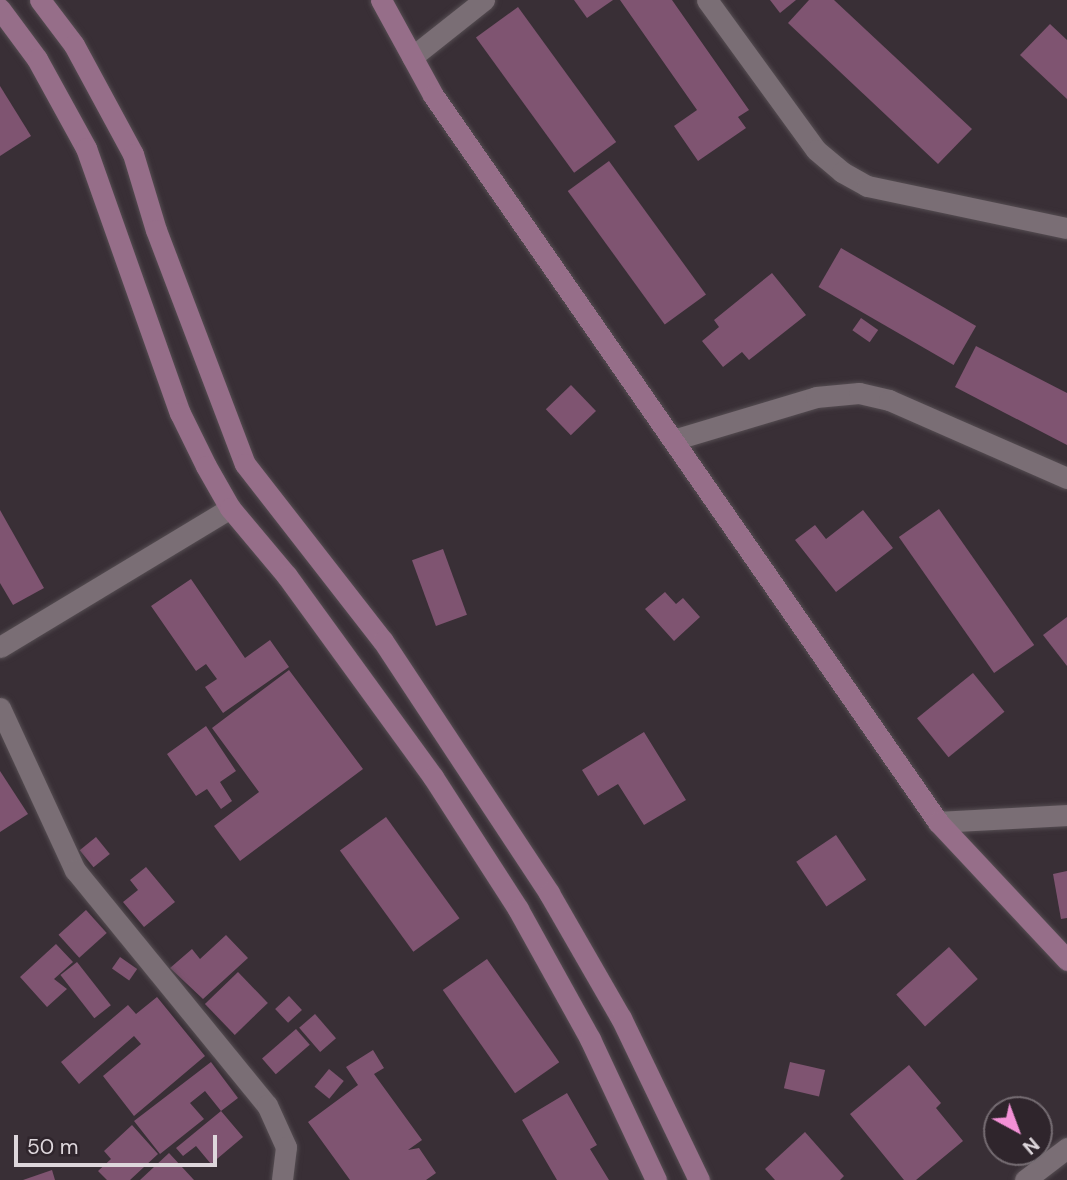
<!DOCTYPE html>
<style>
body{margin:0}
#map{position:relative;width:1067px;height:1180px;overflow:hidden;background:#392f36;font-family:"DM Sans",sans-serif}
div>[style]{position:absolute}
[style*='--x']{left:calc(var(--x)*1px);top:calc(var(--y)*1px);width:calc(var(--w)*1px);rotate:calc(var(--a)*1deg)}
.building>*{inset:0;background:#7f5471;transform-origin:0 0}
.roads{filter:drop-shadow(0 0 2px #554d52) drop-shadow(0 0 2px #554d52)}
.street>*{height:21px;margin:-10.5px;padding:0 10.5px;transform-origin:10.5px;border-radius:10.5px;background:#7a6e75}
.secondary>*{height:21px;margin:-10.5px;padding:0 10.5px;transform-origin:10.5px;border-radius:10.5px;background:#966e89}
span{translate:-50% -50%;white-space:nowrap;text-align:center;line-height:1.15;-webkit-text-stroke:6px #2f252c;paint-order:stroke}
.north{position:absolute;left:983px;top:1096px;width:70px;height:70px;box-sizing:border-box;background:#2f252c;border:2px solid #756c72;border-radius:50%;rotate:139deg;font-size:19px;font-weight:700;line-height:28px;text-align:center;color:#ded7dc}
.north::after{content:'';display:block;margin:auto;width:24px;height:32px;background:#f391d6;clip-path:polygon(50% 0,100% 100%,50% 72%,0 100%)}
.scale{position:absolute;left:14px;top:1135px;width:203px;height:32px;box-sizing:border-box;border:4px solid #ded7dc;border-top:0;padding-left:9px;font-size:21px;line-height:24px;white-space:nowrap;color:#ded7dc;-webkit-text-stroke:5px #2f252c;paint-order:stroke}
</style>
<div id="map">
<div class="building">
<div style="clip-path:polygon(574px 0,613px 0,587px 18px)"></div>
<div style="clip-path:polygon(620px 0,672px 0,749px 110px,738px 117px,746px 128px,698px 161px,674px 126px,697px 110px)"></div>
<div style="clip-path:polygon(770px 0,796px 0,780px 13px)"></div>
<div style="clip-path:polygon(809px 0,834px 0,972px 129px,938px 164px,788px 23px)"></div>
<div style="left:518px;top:7px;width:167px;height:52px;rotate:54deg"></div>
<div style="clip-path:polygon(1050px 24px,1067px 40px,1067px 99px,1020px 55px)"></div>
<div style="clip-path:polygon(0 86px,31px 136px,0 156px)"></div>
<div style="left:609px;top:161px;width:165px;height:51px;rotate:54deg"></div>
<div style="left:841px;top:248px;width:156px;height:45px;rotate:30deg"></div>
<div style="clip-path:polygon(772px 273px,806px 315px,749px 360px,742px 352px,723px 367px,702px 341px,719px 327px,714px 320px)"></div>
<div style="left:861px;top:318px;width:21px;height:15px;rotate:35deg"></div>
<div style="clip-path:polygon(976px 346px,1067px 393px,1067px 445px,955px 387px)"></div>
<div style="left:571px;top:385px;width:36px;height:35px;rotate:46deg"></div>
<div style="left:939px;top:509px;width:166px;height:49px;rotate:55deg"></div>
<div style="clip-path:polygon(0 510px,44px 588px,13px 605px,0 583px)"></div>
<div style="clip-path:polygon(863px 510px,893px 548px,836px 592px,795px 540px,815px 525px,826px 539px)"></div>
<div style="left:443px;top:549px;width:70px;height:33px;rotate:70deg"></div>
<div style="clip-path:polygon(191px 579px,245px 658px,270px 640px,289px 667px,223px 713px,205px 687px,217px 679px,206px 664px,196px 671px,151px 606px)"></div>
<div style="clip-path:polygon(665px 592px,676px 604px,683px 598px,700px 617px,674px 641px,645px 609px)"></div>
<div style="clip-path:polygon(1067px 617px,1067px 666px,1043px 635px)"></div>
<div style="clip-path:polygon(289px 670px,363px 769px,240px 861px,214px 826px,259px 792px,212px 728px)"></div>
<div style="left:973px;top:673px;width:50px;height:72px;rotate:51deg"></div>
<div style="clip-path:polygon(206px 726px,236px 771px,220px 782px,232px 801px,221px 809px,207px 789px,196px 796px,167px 754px)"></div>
<div style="clip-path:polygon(644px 732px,686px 800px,644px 825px,618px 784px,598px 796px,582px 770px)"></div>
<div style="clip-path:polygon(0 771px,28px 814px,0 832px)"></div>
<div style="left:386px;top:817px;width:125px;height:57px;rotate:54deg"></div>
<div style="left:836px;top:835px;width:54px;height:48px;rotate:56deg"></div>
<div style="left:96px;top:837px;width:22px;height:21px;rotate:51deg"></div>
<div style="clip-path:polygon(146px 867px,175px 902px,144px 927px,123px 902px,138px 890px,130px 880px)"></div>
<div style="clip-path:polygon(1067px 871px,1067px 918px,1061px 919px,1053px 874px)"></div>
<div style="left:86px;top:910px;width:31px;height:37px;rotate:48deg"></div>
<div style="clip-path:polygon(226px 935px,248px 958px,203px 999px,170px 968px,192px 949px,200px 959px)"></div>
<div style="clip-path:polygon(56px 944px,73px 962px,54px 979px,67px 989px,47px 1007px,20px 977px)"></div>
<div style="left:949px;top:947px;width:43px;height:71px;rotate:48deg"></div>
<div style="left:120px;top:957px;width:21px;height:14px;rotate:35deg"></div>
<div style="left:487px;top:959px;width:126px;height:54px;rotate:55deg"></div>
<div style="left:77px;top:962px;width:55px;height:21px;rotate:52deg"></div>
<div style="left:238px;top:972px;width:43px;height:46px;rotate:46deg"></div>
<div style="left:289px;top:996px;width:19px;height:19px;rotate:47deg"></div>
<div style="clip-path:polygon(157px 997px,205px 1056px,134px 1116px,103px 1076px,141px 1044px,134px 1036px,79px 1084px,61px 1062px,128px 1005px,136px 1014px)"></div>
<div style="left:315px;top:1014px;width:32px;height:21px;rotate:49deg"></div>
<div style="left:296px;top:1029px;width:21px;height:45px;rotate:49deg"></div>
<div style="clip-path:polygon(373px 1050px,384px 1068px,374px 1074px,422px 1140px,408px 1150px,419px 1148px,436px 1173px,426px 1180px,350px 1180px,308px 1122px,358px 1085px,346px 1067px)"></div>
<div style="clip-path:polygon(211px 1062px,238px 1098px,221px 1111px,243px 1137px,211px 1164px,196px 1146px,183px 1156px,176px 1148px,221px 1111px,205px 1091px,190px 1103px,204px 1119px,160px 1154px,134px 1121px)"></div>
<div style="left:790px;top:1062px;width:36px;height:27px;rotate:13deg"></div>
<div style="clip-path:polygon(909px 1065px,941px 1103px,936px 1108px,963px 1141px,916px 1180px,904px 1180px,850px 1114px)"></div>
<div style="left:329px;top:1069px;width:19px;height:23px;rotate:39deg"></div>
<div style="clip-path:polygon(567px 1093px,597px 1145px,590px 1149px,609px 1180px,557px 1180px,522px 1120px)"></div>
<div style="clip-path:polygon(132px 1125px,158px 1154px,130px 1180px,107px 1180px,98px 1171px,111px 1159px,104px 1151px)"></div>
<div style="clip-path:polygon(805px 1132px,844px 1176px,840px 1180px,775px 1180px,765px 1169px)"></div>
<div style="clip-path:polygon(169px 1153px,194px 1180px,140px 1180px)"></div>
<div style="clip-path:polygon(52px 1170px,55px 1180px,23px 1180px)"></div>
</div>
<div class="roads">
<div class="street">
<div style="--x:707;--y:0;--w:185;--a:54"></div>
<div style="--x:816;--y:150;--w:34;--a:40"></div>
<div style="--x:842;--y:172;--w:29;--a:29"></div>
<div style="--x:867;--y:186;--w:204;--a:11.9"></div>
<div style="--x:412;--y:57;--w:92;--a:-38.4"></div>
<div style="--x:673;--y:440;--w:149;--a:-16.7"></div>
<div style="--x:816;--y:397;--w:43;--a:-5.3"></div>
<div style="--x:859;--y:393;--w:31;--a:13"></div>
<div style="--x:889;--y:400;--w:194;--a:23.7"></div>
<div style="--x:0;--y:647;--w:269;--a:-31.1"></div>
<div style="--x:0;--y:708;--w:179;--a:65.2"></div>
<div style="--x:75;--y:870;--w:303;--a:50.8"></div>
<div style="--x:267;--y:1105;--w:46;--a:65.7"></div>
<div style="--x:286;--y:1147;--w:33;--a:97"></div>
<div style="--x:938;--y:822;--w:129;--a:-3.1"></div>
<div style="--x:1025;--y:1180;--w:53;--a:-37.3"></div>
</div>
<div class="secondary">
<div style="--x:40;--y:0;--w:56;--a:52.9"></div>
<div style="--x:74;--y:45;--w:124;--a:61.6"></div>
<div style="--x:133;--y:154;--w:79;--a:73.2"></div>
<div style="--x:156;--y:230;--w:250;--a:69.2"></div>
<div style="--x:245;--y:464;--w:224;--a:52.1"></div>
<div style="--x:383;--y:641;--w:302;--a:56.6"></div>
<div style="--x:549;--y:893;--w:144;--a:60.1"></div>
<div style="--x:621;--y:1018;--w:180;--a:64.3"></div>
<div style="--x:381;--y:0;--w:108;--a:61.3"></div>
<div style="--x:433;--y:95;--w:885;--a:55.21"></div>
<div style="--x:938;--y:822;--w:189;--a:46.9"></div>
<div style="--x:0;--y:9;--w:62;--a:53.5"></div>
<div style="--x:37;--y:59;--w:102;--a:61.2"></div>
<div style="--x:86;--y:148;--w:281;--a:70.5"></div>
<div style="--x:180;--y:413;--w:59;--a:63.9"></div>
<div style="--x:206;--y:466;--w:48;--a:60.3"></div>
<div style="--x:230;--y:508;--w:89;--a:50"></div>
<div style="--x:287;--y:576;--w:248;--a:54"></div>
<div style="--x:433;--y:777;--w:157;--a:57.2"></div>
<div style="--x:518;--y:909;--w:149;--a:61"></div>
<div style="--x:590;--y:1039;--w:156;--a:64.9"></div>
</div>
</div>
<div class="north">N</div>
<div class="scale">50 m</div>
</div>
